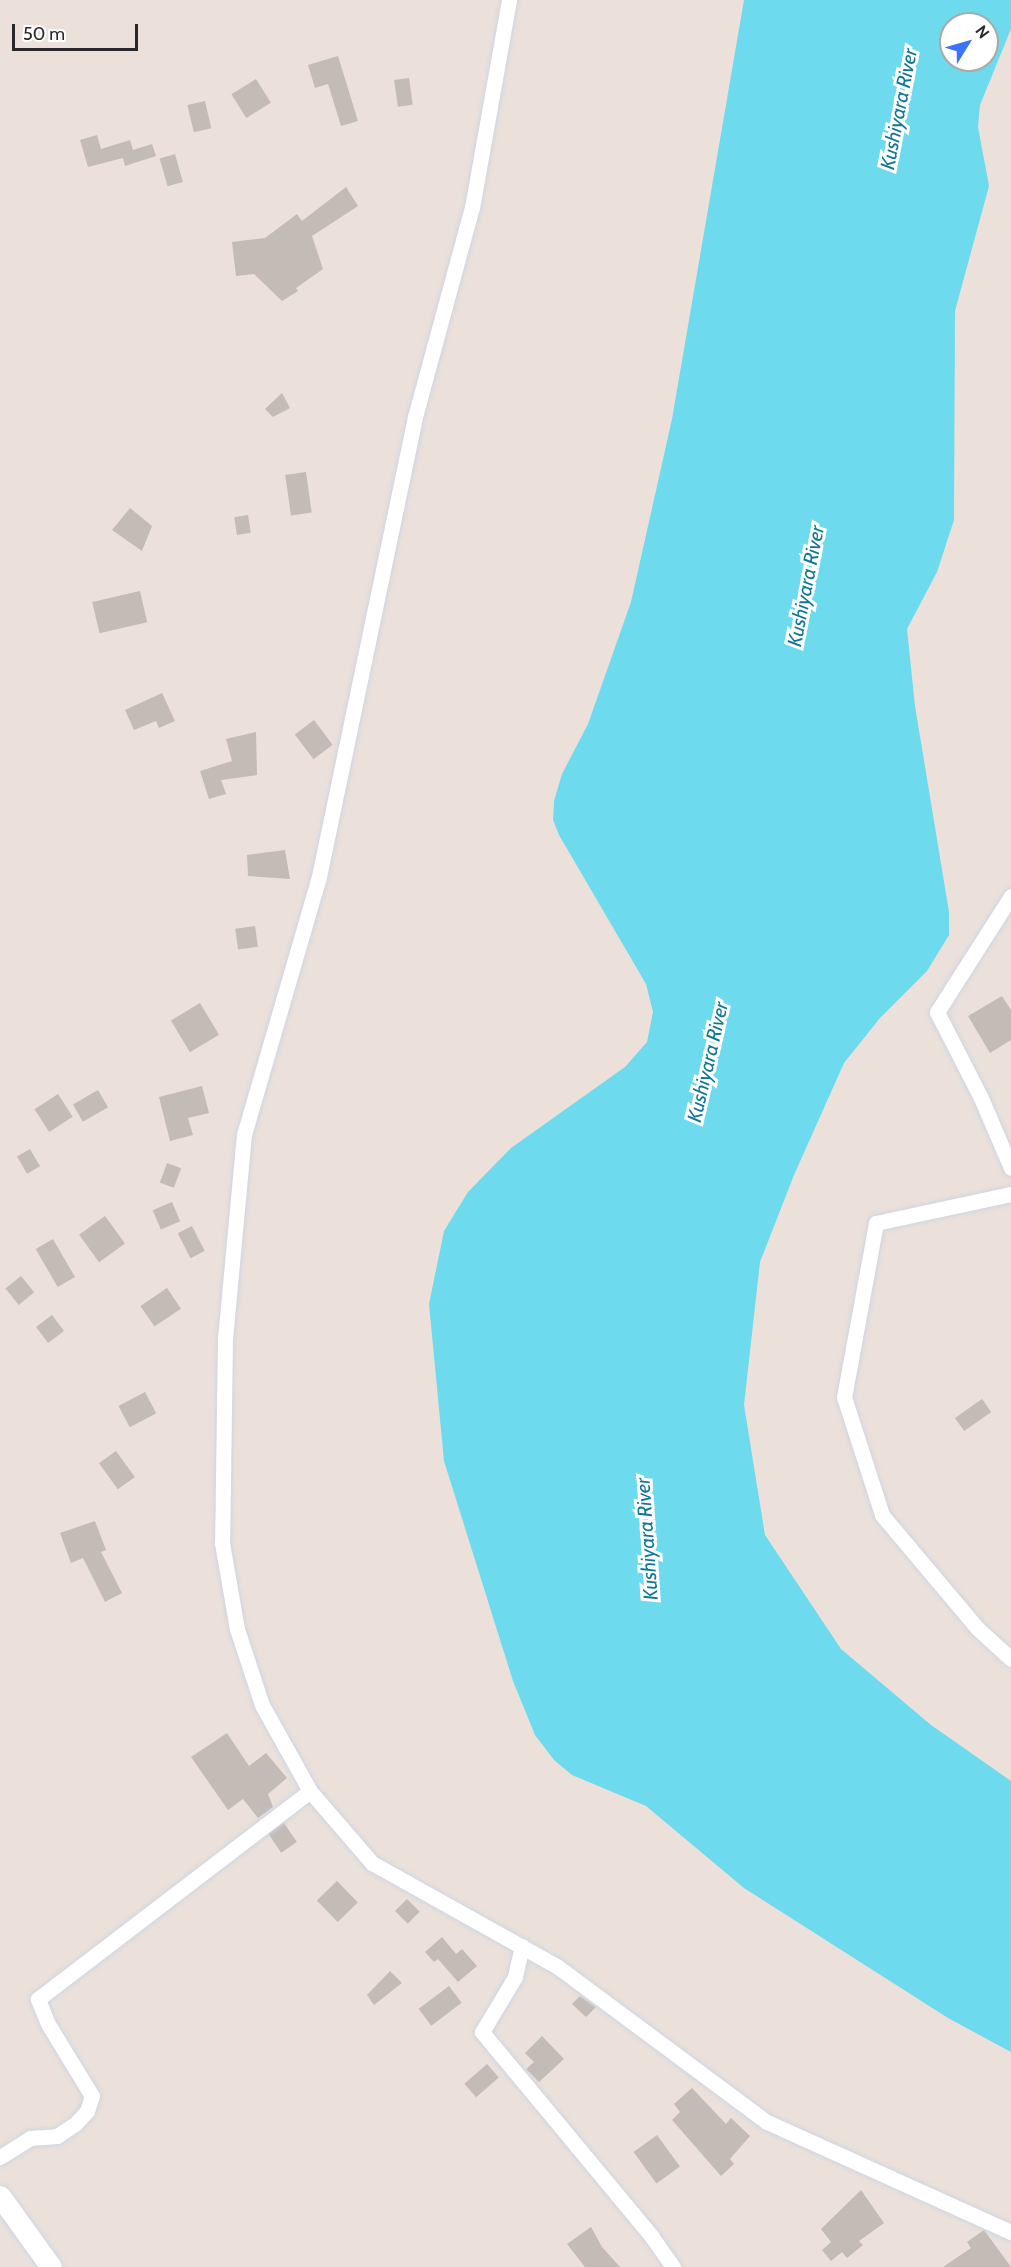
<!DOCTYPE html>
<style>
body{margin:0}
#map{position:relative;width:1011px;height:2267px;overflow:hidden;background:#ebe1da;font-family:Cabin,sans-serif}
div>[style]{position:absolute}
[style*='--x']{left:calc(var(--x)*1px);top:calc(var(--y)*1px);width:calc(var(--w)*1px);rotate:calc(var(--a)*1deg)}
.water>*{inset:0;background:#6ddaed}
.building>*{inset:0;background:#c3bbb6;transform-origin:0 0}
.roads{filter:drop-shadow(0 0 2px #cfd5e1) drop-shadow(0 0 2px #cfd5e1)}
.minor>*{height:15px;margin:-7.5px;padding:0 7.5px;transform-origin:7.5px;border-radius:7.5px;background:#fff}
.secondary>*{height:21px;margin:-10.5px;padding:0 10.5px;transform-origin:10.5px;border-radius:10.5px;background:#fff}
span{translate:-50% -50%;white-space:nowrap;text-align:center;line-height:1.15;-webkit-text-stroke:6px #fff;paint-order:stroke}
.water-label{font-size:20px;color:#0f7896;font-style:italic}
.north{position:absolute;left:939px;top:12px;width:60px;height:60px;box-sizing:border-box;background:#fff;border:2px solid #a9a9a9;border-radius:50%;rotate:53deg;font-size:16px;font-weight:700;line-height:24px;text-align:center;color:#282828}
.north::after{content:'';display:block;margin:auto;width:21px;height:27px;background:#3a75f7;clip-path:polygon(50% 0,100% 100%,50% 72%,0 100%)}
.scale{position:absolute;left:12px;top:24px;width:126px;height:27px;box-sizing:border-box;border:3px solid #282828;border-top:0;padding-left:8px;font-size:18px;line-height:21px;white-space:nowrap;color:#282828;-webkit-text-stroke:4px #fff;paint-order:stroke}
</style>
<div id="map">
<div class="water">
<div style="clip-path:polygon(evenodd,744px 0,1011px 0,1011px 29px,980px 105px,978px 127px,989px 186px,955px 311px,954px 520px,937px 572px,907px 629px,915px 706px,949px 912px,949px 935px,927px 971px,880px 1018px,844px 1063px,794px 1175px,760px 1262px,744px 1405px,765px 1535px,841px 1649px,931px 1725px,1011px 1781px,1011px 2052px,948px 2018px,744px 1888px,646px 1806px,572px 1775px,554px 1760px,535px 1735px,513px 1681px,444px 1461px,429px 1304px,444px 1231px,468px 1192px,511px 1148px,625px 1067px,647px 1042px,653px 1012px,646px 984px,559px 835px,553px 820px,554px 801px,562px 774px,588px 724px,631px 602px,672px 419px,744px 0,951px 24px,987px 24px,987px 60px,951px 60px,951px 24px)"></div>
</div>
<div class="building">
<div style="clip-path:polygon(338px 56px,358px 121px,341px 126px,328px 84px,315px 88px,308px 65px)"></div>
<div style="left:409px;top:78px;width:27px;height:15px;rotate:82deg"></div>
<div style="left:256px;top:79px;width:28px;height:29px;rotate:58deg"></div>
<div style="left:205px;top:101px;width:28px;height:18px;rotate:77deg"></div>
<div style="clip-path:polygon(97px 135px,101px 149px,130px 140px,133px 150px,152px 144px,156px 156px,125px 166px,123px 158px,88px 167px,80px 140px)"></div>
<div style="left:175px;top:154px;width:29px;height:16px;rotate:74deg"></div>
<div style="clip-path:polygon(346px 187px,358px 206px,312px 236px,323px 269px,296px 288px,298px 291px,282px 301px,254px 274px,236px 276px,232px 242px,265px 238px,297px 214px,302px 221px)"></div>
<div style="clip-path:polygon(282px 393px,290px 408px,273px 417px,265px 409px)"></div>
<div style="left:306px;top:472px;width:41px;height:21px;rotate:82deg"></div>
<div style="clip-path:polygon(130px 508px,152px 526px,142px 551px,112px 530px)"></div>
<div style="left:248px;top:515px;width:18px;height:14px;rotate:81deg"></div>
<div style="left:140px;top:591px;width:32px;height:49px;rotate:77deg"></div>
<div style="clip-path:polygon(162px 693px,175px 721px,159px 728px,156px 721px,134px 730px,125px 710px)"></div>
<div style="left:314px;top:720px;width:31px;height:24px;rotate:53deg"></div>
<div style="clip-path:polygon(256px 732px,257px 775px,221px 780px,226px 794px,209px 799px,200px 771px,232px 761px,226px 739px)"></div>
<div style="clip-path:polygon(285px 850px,290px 879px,248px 876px,247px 855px)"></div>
<div style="left:255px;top:926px;width:21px;height:20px;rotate:82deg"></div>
<div style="clip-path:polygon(1002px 996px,1011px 1010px,1011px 1040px,990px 1053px,968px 1016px)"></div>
<div style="left:200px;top:1003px;width:37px;height:34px;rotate:59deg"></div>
<div style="clip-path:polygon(202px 1086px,209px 1113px,188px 1118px,193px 1135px,170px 1141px,159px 1097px)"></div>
<div style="left:98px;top:1090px;width:20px;height:29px;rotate:60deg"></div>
<div style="left:58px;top:1094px;width:27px;height:28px;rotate:57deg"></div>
<div style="left:30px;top:1149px;width:20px;height:15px;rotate:60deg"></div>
<div style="left:167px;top:1163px;width:15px;height:21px;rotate:20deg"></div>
<div style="left:172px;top:1202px;width:21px;height:21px;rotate:67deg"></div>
<div style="left:105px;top:1216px;width:34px;height:32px;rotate:54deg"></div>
<div style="left:192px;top:1226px;width:28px;height:16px;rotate:63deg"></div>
<div style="left:53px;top:1239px;width:44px;height:20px;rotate:60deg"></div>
<div style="left:21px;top:1276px;width:21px;height:20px;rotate:51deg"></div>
<div style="left:167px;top:1288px;width:25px;height:32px;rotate:56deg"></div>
<div style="left:52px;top:1315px;width:20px;height:20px;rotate:53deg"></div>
<div style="left:145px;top:1392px;width:24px;height:30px;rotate:62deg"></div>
<div style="left:982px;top:1399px;width:16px;height:33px;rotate:55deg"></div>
<div style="left:116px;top:1451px;width:32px;height:21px;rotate:54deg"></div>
<div style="clip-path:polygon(95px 1521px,106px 1550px,101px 1552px,122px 1593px,105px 1602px,83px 1558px,71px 1563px,60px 1533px)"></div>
<div style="clip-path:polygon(227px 1733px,249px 1766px,266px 1753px,287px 1778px,268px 1794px,273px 1807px,258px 1818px,243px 1799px,228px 1810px,191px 1757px)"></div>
<div style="left:284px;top:1823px;width:23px;height:19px;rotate:56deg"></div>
<div style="left:337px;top:1881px;width:30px;height:28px;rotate:46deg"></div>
<div style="left:407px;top:1899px;width:18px;height:17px;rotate:45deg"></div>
<div style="clip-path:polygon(442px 1937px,456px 1954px,462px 1949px,477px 1966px,458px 1982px,438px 1959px,434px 1962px,425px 1952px)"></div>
<div style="clip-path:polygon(390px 1971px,402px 1983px,374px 2005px,367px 1995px)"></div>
<div style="left:449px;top:1986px;width:21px;height:38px;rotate:53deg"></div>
<div style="clip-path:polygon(580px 1996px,596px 2007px,586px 2017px,572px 2004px)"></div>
<div style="clip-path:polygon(542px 2036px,564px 2059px,539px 2082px,526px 2069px,534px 2062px,525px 2053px)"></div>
<div style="left:487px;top:2064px;width:18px;height:30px;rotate:49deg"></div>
<div style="clip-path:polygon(692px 2088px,726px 2124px,731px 2118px,750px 2136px,730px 2159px,734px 2164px,721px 2176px,672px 2120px,680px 2112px,674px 2104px)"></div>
<div style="left:657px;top:2135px;width:39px;height:29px;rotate:54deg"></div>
<div style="clip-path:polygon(861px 2190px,884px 2223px,859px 2241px,863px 2245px,847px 2258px,842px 2252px,831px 2261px,822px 2250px,831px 2242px,821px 2229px)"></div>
<div style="clip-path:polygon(591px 2227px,602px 2247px,620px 2267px,585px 2267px,567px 2244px)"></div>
<div style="clip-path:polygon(984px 2230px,1011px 2267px,943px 2267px,971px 2248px,967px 2242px)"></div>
</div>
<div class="roads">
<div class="minor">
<div style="--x:509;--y:0;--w:210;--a:100.1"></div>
<div style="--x:472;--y:207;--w:218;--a:105.2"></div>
<div style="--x:415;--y:417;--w:473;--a:101.8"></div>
<div style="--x:318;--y:880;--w:265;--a:106.2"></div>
<div style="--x:244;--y:1134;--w:204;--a:95.3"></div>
<div style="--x:225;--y:1337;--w:206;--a:90.8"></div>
<div style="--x:222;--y:1543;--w:87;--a:80.1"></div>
<div style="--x:237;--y:1629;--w:80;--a:71.8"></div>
<div style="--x:262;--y:1705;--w:98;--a:60.8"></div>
<div style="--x:310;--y:1791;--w:95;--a:49.3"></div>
<div style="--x:372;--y:1863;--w:213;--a:29.2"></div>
<div style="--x:558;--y:1967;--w:260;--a:36.6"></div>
<div style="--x:767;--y:2122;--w:268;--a:24.3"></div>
<div style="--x:1011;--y:896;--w:138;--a:122.5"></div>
<div style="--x:937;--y:1012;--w:97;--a:62.9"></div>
<div style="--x:981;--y:1098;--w:76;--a:66.8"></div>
<div style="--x:1011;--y:1194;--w:138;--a:167.9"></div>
<div style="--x:876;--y:1223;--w:177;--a:100.4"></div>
<div style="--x:844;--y:1397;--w:124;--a:72.1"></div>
<div style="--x:882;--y:1515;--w:148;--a:49.9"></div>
<div style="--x:977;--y:1628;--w:46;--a:42.4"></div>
<div style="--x:522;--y:1946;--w:32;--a:103"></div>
<div style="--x:515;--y:1977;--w:64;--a:121"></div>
<div style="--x:482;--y:2032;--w:266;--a:50.3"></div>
<div style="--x:652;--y:2237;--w:37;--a:55"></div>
<div style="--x:0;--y:2157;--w:36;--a:-32"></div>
<div style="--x:30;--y:2138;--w:27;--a:-4"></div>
<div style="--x:57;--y:2136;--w:22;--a:-34"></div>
<div style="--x:75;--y:2124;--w:18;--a:-47"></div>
<div style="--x:87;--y:2111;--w:16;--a:-72"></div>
<div style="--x:92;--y:2096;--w:84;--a:-121.4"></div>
<div style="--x:48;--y:2024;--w:27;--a:-112"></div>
<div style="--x:38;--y:1999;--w:342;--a:-37.4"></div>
</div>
<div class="secondary">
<div style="--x:0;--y:2196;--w:87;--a:54.3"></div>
</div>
</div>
<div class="water-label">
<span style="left:899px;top:109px;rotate:-79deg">Kushiyara River</span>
<span style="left:806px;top:586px;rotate:-79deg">Kushiyara River</span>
<span style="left:708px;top:1062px;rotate:-77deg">Kushiyara River</span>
<span style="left:647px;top:1539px;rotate:-94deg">Kushiyara River</span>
</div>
<div class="north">N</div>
<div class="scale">50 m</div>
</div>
